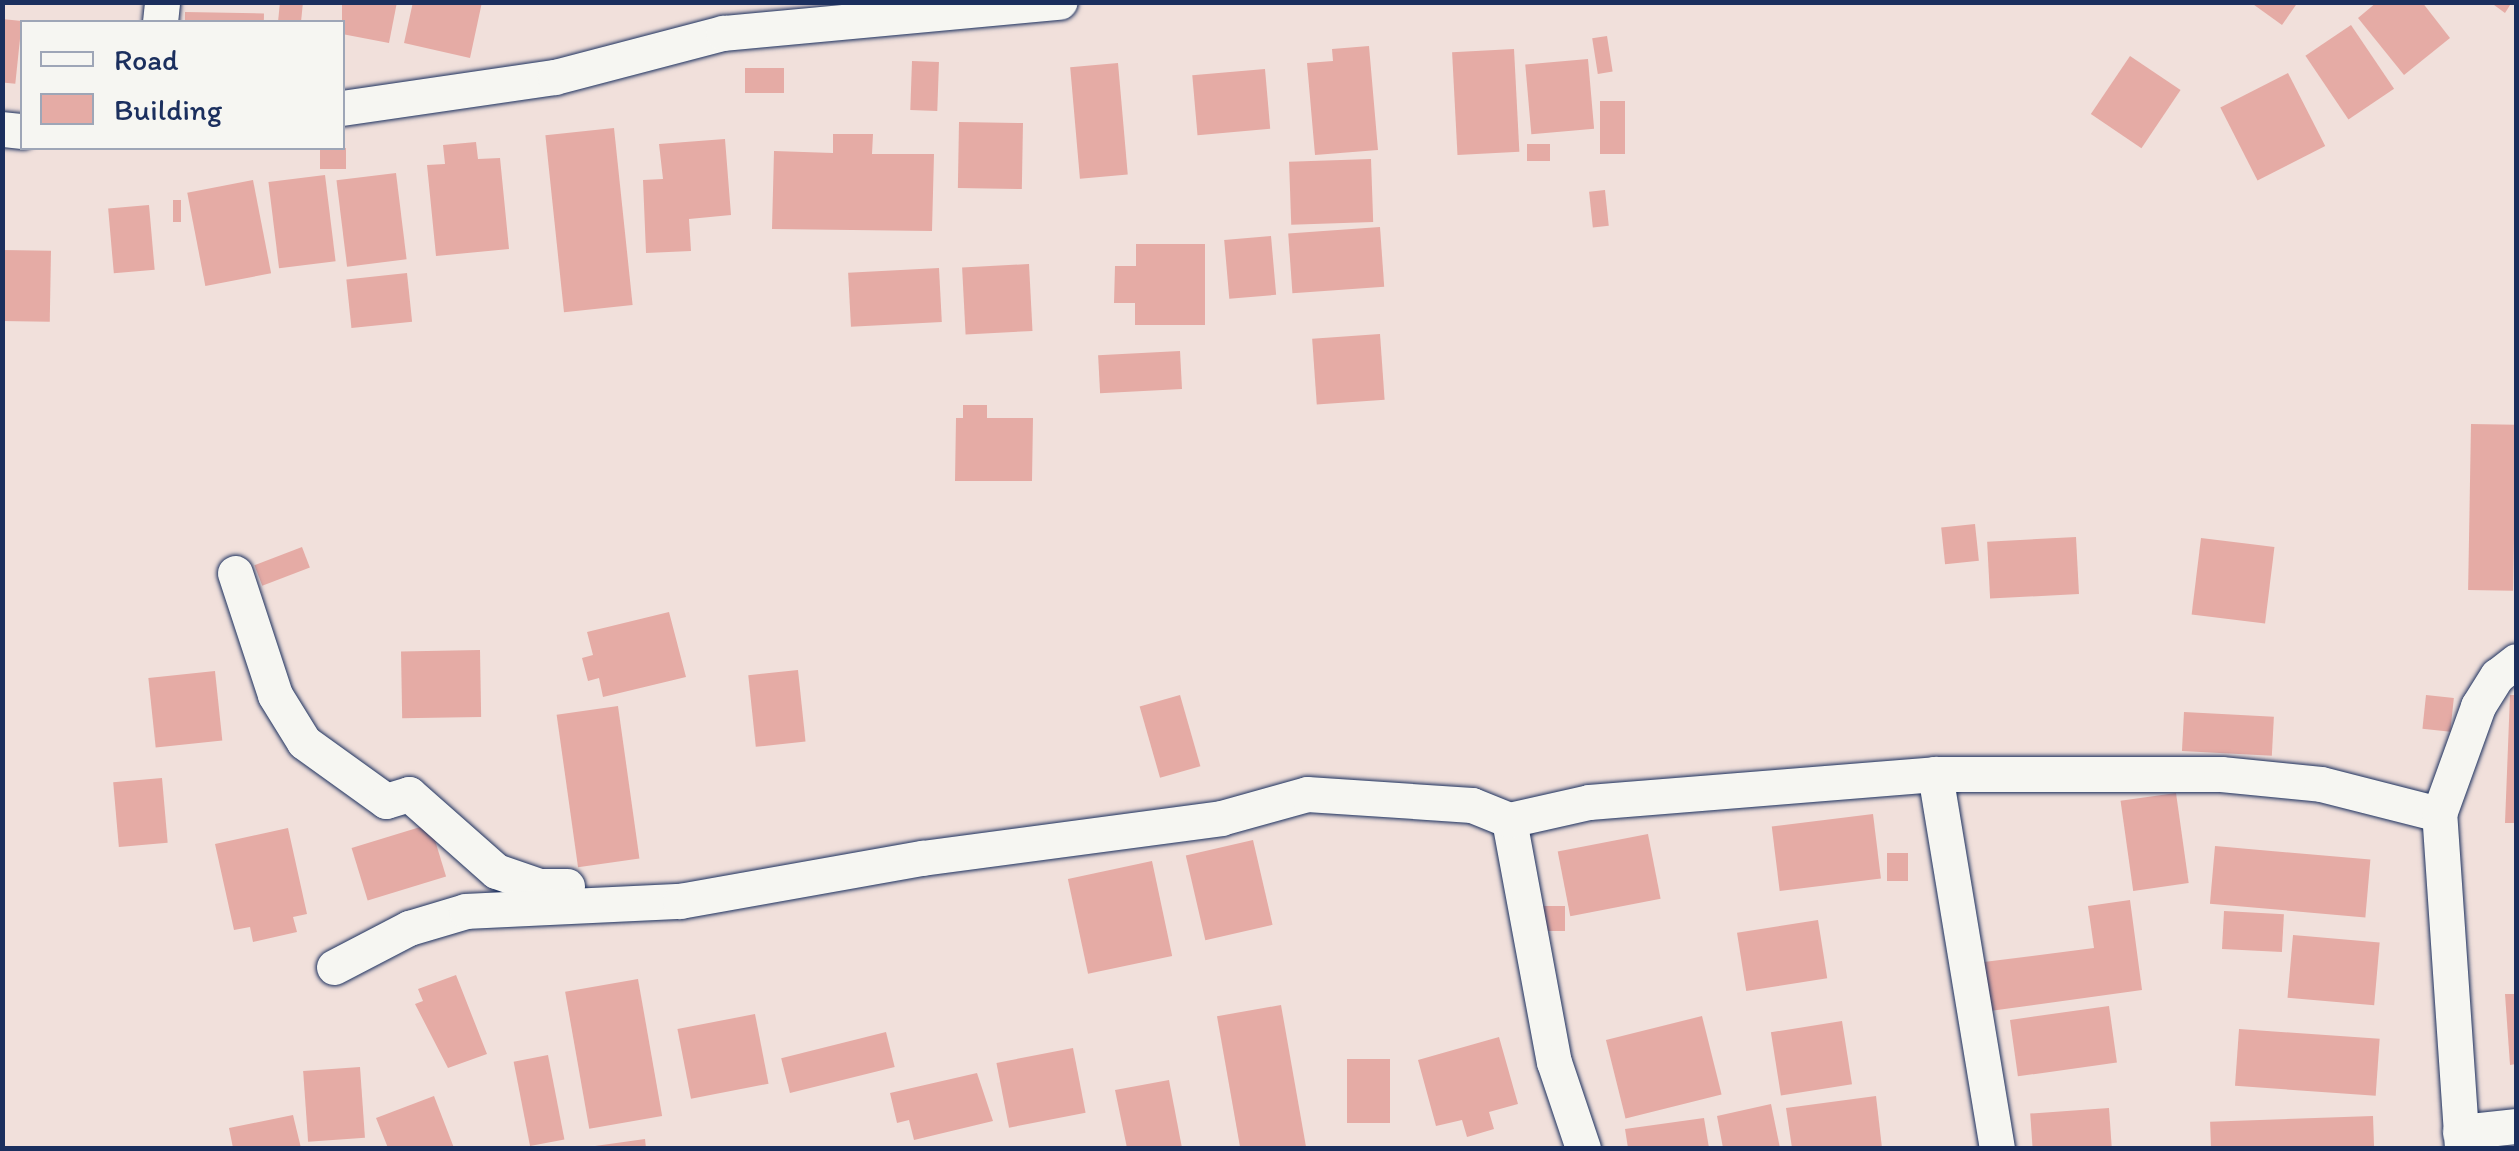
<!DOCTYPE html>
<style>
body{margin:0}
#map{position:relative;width:2519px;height:1151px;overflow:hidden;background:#f1e0db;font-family:Itim,sans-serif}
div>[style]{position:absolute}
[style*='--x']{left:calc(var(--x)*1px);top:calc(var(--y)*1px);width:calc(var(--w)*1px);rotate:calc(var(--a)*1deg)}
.building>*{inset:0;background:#e5aba5;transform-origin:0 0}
.roads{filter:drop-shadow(0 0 2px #1b2f5e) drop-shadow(0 0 2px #1b2f5e)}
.minor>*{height:35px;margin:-17.5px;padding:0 17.5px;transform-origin:17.5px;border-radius:17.5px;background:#f6f6f2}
span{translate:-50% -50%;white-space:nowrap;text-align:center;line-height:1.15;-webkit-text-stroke:8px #f6f6f2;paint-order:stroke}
.frame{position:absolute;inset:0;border:5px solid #1b2f5e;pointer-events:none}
.legend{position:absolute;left:20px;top:20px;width:325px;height:130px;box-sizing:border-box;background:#f6f6f2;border:2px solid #9ea6b7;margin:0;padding:12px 18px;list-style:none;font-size:30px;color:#1b2f5e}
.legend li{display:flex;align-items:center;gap:20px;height:50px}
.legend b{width:50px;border:2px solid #9ea6b7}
</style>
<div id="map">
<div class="building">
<div style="clip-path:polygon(280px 2px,303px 2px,301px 22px,278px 22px)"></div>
<div style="clip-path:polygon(342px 2px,397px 2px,389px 43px,342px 34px)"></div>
<div style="clip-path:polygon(413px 2px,482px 2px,470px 58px,404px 43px)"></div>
<div style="clip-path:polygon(2250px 2px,2298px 2px,2282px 25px)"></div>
<div style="clip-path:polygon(2377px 2px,2422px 2px,2450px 38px,2404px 75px,2358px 18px)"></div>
<div style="clip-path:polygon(2490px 2px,2512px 2px,2505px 13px)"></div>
<div style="left:185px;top:12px;width:79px;height:10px;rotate:1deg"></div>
<div style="left:2px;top:19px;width:20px;height:63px;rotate:6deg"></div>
<div style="left:2351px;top:25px;width:77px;height:55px;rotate:56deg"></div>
<div style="left:1607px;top:36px;width:36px;height:15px;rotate:81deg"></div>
<div style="clip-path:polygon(1369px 46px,1378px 150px,1315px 155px,1307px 63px,1333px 61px,1332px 49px)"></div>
<div style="left:1514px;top:49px;width:103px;height:62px;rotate:87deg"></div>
<div style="left:2130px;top:56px;width:61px;height:70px;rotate:34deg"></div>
<div style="left:1588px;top:59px;width:70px;height:63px;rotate:85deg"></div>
<div style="left:912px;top:61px;width:27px;height:49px;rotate:2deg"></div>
<div style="left:1118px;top:63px;width:112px;height:48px;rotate:85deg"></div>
<div style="left:745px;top:68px;width:39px;height:25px"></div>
<div style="left:1265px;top:69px;width:60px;height:73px;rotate:85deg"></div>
<div style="left:2288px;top:73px;width:82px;height:76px;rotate:63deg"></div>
<div style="left:1600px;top:101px;width:25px;height:53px"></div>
<div style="left:959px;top:122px;width:64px;height:66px;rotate:1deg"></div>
<div style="left:614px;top:128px;width:178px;height:69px;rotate:84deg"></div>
<div style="clip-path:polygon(833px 134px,873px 134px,872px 154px,934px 154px,932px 231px,772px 229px,774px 151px,833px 153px)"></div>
<div style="clip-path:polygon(725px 139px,731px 215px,689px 219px,691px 251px,646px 253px,643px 180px,663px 179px,659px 144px)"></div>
<div style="clip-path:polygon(476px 142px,478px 159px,500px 158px,509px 249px,436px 256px,427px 165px,445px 164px,443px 145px)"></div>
<div style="left:1527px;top:144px;width:23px;height:17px"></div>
<div style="left:320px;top:148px;width:26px;height:21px"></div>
<div style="left:1371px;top:159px;width:63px;height:82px;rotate:88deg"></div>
<div style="left:396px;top:173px;width:87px;height:60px;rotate:83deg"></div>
<div style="left:325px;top:175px;width:87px;height:57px;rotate:83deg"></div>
<div style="left:253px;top:180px;width:95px;height:67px;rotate:79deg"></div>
<div style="left:1605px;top:190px;width:36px;height:16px;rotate:84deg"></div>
<div style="left:173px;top:200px;width:8px;height:22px"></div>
<div style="left:149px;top:205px;width:65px;height:41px;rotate:85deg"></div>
<div style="left:1380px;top:227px;width:60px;height:92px;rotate:86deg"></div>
<div style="left:1271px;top:236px;width:59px;height:47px;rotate:85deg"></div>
<div style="clip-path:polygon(1136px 244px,1205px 244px,1205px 325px,1135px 325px,1135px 303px,1114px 303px,1115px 266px,1136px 266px)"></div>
<div style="left:2px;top:250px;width:49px;height:71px;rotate:1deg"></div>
<div style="left:1029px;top:264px;width:67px;height:67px;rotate:87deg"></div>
<div style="left:939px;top:268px;width:54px;height:91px;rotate:87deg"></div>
<div style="left:407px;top:273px;width:49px;height:61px;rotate:84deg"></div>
<div style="left:1380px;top:334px;width:66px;height:68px;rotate:86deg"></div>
<div style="left:1180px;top:351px;width:38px;height:82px;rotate:87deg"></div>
<div style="clip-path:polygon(963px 405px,987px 405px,987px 418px,1033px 418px,1032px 481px,955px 481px,956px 418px,963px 418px)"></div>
<div style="left:2471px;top:424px;width:45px;height:166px;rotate:1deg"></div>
<div style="left:1975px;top:524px;width:37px;height:34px;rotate:84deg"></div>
<div style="left:2076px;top:537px;width:57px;height:89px;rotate:87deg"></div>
<div style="left:2201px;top:538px;width:74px;height:77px;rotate:7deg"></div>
<div style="left:302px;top:547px;width:22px;height:51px;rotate:69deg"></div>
<div style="clip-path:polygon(669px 612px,686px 677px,603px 697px,599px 678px,588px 681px,582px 658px,593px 655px,587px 632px)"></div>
<div style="left:480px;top:650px;width:67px;height:79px;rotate:89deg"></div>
<div style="left:798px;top:670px;width:72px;height:50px;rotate:84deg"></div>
<div style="left:215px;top:671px;width:70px;height:67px;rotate:84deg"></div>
<div style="left:1180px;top:695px;width:74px;height:42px;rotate:74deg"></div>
<div style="left:2426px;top:695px;width:28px;height:34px;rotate:6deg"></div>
<div style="clip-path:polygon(2510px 695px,2516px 695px,2516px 823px,2505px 823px)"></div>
<div style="left:618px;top:706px;width:154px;height:62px;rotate:82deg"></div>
<div style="left:2184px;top:712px;width:90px;height:39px;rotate:3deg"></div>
<div style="left:162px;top:778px;width:65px;height:49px;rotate:85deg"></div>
<div style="left:2176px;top:793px;width:91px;height:56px;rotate:82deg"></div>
<div style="left:1873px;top:814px;width:65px;height:102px;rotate:83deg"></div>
<div style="left:430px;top:824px;width:55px;height:82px;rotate:73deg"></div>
<div style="clip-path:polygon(288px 828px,307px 914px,293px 917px,297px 932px,253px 942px,250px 927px,234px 930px,215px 844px)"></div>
<div style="left:1648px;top:834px;width:66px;height:92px;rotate:79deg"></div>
<div style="left:1253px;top:840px;width:87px;height:69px;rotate:77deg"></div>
<div style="left:2215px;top:846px;width:156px;height:58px;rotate:5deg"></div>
<div style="left:1908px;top:853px;width:28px;height:21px;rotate:90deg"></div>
<div style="left:1152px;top:861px;width:97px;height:86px;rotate:78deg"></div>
<div style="clip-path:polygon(2130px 900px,2142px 990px,1990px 1011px,1984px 962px,2094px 948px,2088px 906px)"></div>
<div style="left:1541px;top:906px;width:24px;height:25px"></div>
<div style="left:2224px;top:911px;width:60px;height:38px;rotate:3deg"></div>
<div style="left:1818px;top:920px;width:59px;height:82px;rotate:81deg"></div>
<div style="left:2293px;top:935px;width:87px;height:63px;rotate:5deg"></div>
<div style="clip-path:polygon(456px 975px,487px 1054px,448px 1068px,415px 1004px,423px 1001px,418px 989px)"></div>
<div style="left:638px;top:979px;width:139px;height:74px;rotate:80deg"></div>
<div style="clip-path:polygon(2505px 994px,2516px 994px,2516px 1064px,2510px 1065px)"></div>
<div style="left:1281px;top:1005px;width:145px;height:65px;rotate:80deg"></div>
<div style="left:2109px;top:1006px;width:57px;height:100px;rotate:82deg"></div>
<div style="left:755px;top:1014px;width:71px;height:79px;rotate:79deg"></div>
<div style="left:1702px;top:1016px;width:81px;height:99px;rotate:76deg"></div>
<div style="left:1842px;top:1021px;width:64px;height:72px;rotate:81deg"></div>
<div style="left:2239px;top:1029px;width:141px;height:57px;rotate:4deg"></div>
<div style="left:886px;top:1032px;width:36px;height:108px;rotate:76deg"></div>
<div style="clip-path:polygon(1499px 1037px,1518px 1104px,1489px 1112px,1494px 1129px,1467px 1137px,1462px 1120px,1436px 1126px,1418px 1060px)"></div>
<div style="left:1073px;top:1048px;width:66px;height:78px;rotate:79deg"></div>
<div style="left:548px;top:1055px;width:86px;height:35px;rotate:79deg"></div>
<div style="left:1347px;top:1059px;width:43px;height:64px"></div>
<div style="left:360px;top:1067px;width:71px;height:57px;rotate:86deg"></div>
<div style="clip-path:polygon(977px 1073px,993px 1121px,914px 1140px,909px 1120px,897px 1123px,890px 1093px)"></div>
<div style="clip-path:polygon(1169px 1080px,1182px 1148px,1127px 1148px,1115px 1090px)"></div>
<div style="clip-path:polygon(434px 1096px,454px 1148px,388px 1148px,376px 1118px)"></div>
<div style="clip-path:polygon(1876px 1096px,1882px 1148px,1792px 1148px,1786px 1108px)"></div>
<div style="clip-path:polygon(1771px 1104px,1780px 1148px,1723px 1148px,1717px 1116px)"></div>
<div style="left:2109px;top:1108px;width:40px;height:79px;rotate:86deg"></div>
<div style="clip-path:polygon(293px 1115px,301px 1148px,233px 1148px,229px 1128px)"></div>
<div style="left:2373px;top:1116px;width:32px;height:163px;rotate:88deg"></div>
<div style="clip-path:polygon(1704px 1118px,1709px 1148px,1628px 1148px,1625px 1129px)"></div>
<div style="clip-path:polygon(645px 1139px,646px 1148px,595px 1148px,595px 1146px)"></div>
</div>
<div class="roads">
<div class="minor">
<div style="--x:160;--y:22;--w:20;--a:-84"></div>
<div style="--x:342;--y:108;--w:215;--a:-8.3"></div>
<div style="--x:555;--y:77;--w:174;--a:-14.7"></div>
<div style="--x:723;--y:33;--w:338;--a:-5.3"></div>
<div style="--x:2;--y:129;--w:20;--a:6"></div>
<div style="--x:235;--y:573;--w:128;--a:71.8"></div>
<div style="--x:275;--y:695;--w:55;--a:58.3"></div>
<div style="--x:304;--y:742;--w:101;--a:35.7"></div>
<div style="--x:386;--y:801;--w:24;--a:-17"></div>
<div style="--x:409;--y:794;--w:116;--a:41.5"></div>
<div style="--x:496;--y:871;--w:46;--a:19.2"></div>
<div style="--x:539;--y:886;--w:28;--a:0"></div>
<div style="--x:1935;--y:774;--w:379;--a:80.6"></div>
<div style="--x:1509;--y:820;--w:246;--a:79.5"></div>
<div style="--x:1554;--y:1062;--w:91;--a:71.4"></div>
<div style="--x:334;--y:967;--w:85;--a:-27.5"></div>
<div style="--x:409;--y:928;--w:59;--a:-16.6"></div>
<div style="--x:466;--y:911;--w:214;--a:-2.7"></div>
<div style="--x:680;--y:901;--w:246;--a:-10.1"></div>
<div style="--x:922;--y:858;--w:302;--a:-7.6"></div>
<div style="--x:1221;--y:818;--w:89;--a:-15.6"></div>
<div style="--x:1307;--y:794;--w:165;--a:3.8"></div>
<div style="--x:1472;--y:805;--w:40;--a:22"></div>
<div style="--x:1509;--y:820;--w:82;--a:-12.7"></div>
<div style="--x:1589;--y:802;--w:347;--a:-4.6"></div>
<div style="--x:1935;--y:774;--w:286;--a:0"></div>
<div style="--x:2221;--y:774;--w:100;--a:5.7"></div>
<div style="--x:2321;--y:784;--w:122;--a:14.3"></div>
<div style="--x:2460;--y:1132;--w:56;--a:-6.1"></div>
<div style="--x:2462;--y:1148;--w:335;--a:-93.9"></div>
<div style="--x:2439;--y:814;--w:115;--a:-70.1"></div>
<div style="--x:2478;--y:706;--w:36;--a:-58"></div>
<div style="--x:2497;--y:676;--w:24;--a:-38"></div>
</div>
</div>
<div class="frame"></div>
<ul class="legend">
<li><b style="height:12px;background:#f6f6f2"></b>Road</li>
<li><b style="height:28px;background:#e5aba5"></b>Building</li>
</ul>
</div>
